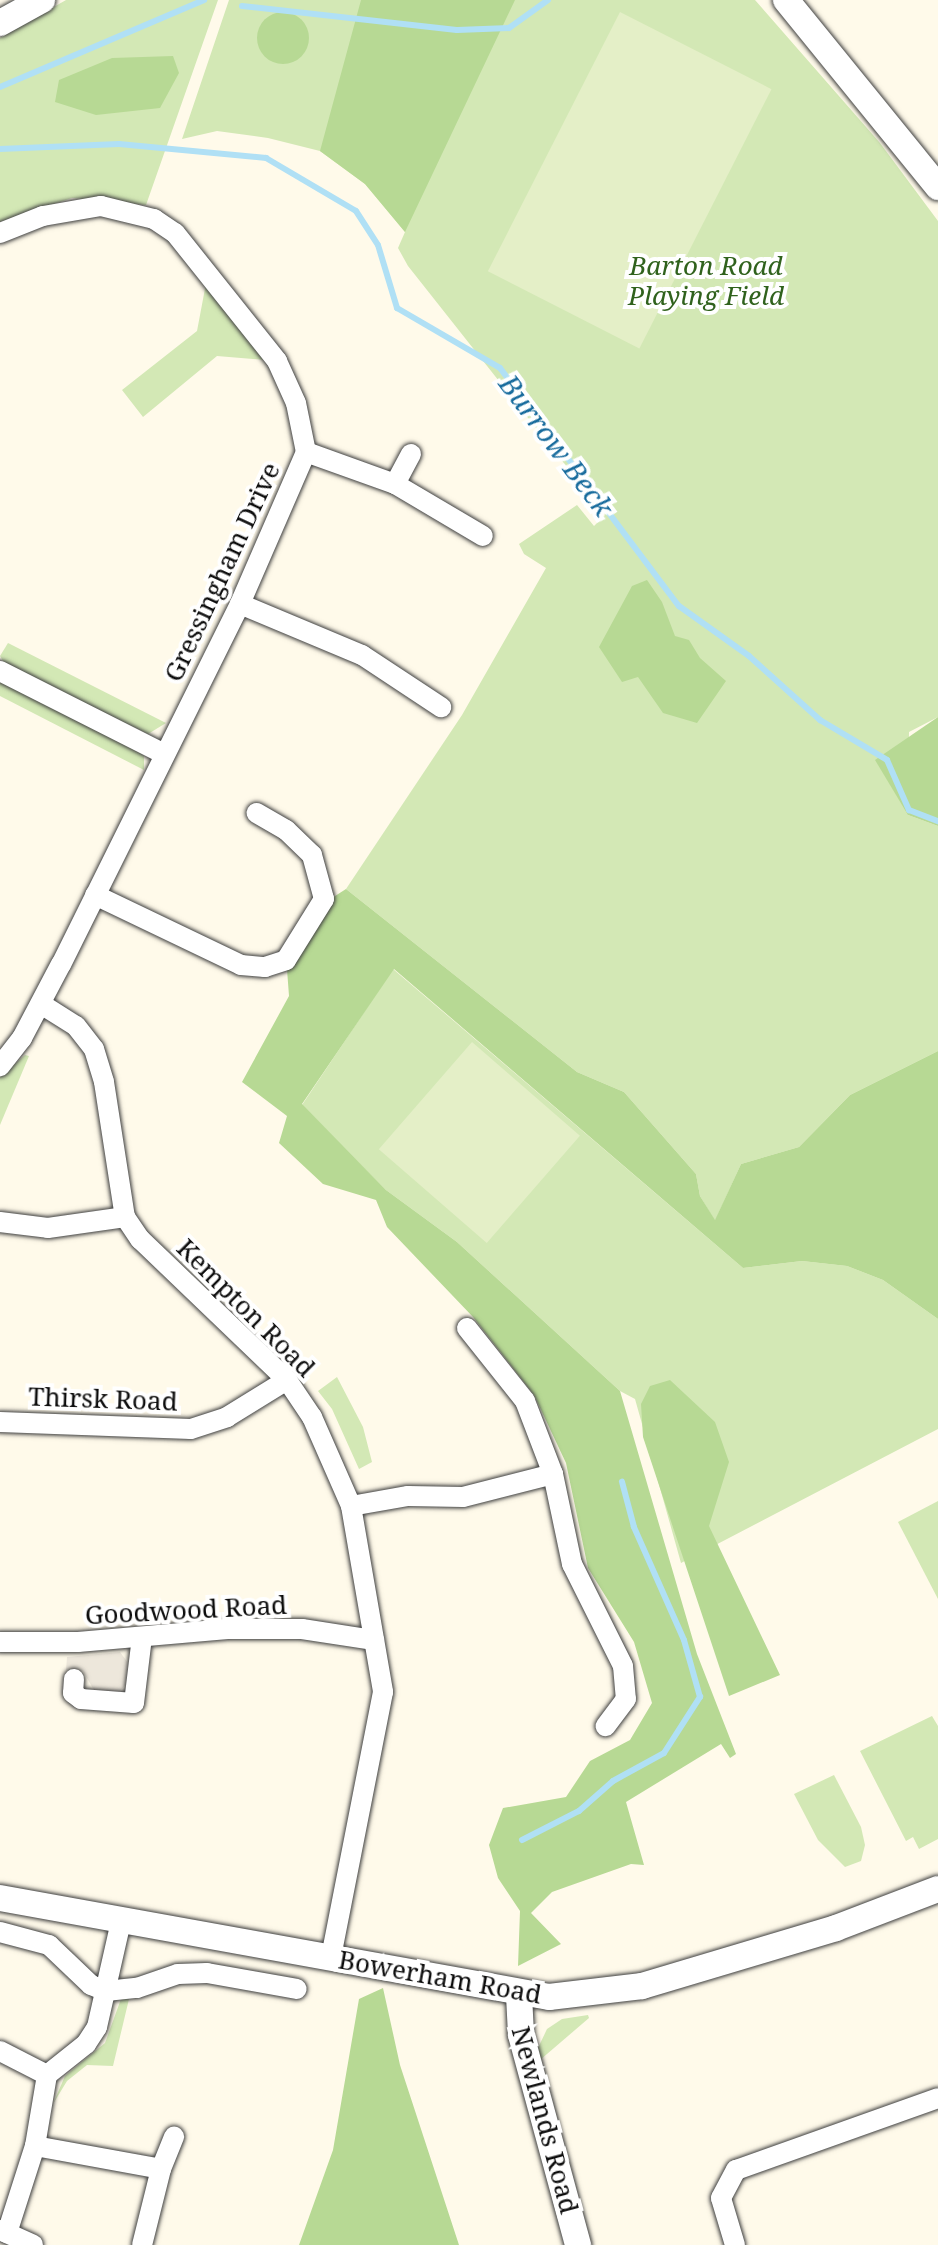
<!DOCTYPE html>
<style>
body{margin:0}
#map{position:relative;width:938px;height:2245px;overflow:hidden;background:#fffaea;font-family:"Noto Serif",serif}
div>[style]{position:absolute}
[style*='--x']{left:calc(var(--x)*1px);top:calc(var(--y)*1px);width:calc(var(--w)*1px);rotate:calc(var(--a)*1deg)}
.green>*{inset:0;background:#d3e8b5}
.forest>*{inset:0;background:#b7d994}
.round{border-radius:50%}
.pitch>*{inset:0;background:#e4efc7;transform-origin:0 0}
.plaza>*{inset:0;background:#ede7db}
.stream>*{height:6px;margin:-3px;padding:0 3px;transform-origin:3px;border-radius:3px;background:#b0e0f5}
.roads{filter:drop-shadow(0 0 2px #3f3f3f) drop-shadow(0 0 2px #3f3f3f)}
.minor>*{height:20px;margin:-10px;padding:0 10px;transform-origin:10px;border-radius:10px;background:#fff}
.tertiary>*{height:26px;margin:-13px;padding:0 13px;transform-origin:13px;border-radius:13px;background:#fff}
span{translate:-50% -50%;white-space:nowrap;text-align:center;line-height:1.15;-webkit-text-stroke:8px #fff;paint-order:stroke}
.park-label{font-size:26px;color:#30621d;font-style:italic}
.street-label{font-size:26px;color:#0c0c0c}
.water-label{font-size:28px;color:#166a9c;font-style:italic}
</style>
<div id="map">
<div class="green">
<div style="clip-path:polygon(66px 0,218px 0,146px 205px,72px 198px,0 222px,0 38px)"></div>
<div style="clip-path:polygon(229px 0,755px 0,880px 143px,938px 221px,938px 717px,909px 732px,908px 815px,938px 826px,938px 1051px,850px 1095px,799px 1147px,741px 1164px,715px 1221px,700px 1196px,696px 1174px,624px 1092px,577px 1072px,346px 889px,462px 715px,546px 568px,524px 554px,519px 544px,577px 505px,594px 526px,605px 515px,408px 266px,398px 248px,405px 232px,365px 184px,320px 151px,268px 138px,217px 131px,182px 139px)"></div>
<div style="clip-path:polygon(207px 278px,277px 361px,217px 356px,143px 417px,122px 390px,197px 331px)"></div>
<div style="clip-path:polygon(8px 643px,166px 723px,148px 734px,6px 666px,0 656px)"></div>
<div style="clip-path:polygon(0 680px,132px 747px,144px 756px,144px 770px,0 696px)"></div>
<div style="clip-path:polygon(393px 969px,743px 1268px,802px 1261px,847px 1266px,883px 1280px,938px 1319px,938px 1429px,681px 1563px,635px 1399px,620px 1391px,457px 1242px,386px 1190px,302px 1105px)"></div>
<div style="clip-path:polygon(25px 1055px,29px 1056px,0 1125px,0 1077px)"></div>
<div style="clip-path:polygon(337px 1377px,363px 1427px,372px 1462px,359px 1469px,332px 1409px,318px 1391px)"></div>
<div style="clip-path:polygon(938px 1501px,938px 1599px,898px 1522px)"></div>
<div style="clip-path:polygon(932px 1716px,938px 1726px,938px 1839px,919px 1849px,913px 1837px,906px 1841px,860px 1751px)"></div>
<div style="clip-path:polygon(834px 1775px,861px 1827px,865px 1845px,861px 1861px,845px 1867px,818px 1840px,794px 1794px)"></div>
<div style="clip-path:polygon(121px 1999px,129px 1999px,113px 2066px,87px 2065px,67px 2081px,53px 2104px,65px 2076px,105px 2043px)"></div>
<div style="clip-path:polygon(588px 2015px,589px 2018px,540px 2060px,538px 2048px,547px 2029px,562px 2019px)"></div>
</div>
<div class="forest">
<div style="clip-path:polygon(361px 0,515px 0,405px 232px,365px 184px,320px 151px)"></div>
<div class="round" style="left:257px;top:12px;width:52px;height:52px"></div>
<div style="clip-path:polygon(173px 56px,179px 73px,160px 108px,96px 115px,55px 102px,59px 80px,112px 58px)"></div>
<div style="clip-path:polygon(647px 580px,662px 602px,675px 636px,689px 640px,700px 658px,726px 681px,697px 723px,663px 713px,638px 677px,622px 682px,599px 647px,632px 586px)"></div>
<div style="clip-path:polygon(938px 717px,938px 826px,908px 815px,875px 760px)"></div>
<div style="clip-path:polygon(346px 889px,577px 1072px,624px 1092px,696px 1174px,700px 1196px,715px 1220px,741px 1164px,799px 1147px,850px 1095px,938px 1051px,938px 1319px,883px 1280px,847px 1266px,802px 1261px,743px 1268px,394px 969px,302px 1104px,386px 1190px,457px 1242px,620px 1391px,697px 1654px,736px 1754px,730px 1758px,721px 1744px,626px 1802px,644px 1865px,631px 1864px,552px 1892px,531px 1913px,561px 1944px,518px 1966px,520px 1911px,498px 1878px,489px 1845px,503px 1808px,566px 1797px,590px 1761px,630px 1740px,652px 1703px,634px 1642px,588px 1568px,566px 1463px,534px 1395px,473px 1317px,387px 1227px,376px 1200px,323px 1184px,279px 1143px,287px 1116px,242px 1082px,289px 996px,286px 956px,321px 905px)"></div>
<div style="clip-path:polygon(670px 1380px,715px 1422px,729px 1462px,709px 1526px,780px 1675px,729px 1696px,643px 1437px,641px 1404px,650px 1386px)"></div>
<div style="clip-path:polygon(383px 1988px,400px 2065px,459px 2245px,299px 2245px,333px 2150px,359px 1999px)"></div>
</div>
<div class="pitch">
<div style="left:620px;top:12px;width:170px;height:291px;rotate:27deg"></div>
<div style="left:472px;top:1042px;width:143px;height:142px;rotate:41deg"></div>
</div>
<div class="plaza">
<div style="clip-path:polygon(120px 1652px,131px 1667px,128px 1682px,118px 1693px,95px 1692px,83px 1671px,66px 1670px,67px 1657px)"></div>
</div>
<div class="stream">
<div style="--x:242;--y:6;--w:216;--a:6.4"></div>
<div style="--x:457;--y:30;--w:52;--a:-2.2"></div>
<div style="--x:509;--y:28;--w:48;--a:-35.7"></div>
<div style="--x:0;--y:87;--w:222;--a:-23.1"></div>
<div style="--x:0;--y:149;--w:119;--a:-2.4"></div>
<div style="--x:119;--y:144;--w:148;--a:5.4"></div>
<div style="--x:266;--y:158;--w:104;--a:30.5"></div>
<div style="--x:356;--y:211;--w:40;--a:57.1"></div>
<div style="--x:378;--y:245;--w:66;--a:73.2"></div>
<div style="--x:397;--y:308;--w:119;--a:30.2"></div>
<div style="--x:500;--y:368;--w:298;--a:53.1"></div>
<div style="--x:679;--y:606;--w:86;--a:35.5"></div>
<div style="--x:749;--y:656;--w:96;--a:42"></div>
<div style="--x:820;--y:720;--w:78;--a:30.8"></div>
<div style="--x:887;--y:760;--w:55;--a:66.3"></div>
<div style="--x:909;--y:810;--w:31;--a:21"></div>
<div style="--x:522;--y:1840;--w:64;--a:-27"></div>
<div style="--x:579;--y:1811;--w:45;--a:-41.4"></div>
<div style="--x:613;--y:1781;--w:58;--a:-28.8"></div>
<div style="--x:664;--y:1753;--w:67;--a:-57.3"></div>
<div style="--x:700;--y:1697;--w:59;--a:-105.7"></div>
<div style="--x:684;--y:1640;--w:124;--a:-113.9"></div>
<div style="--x:634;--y:1527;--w:47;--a:-104.9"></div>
</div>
<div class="roads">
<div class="minor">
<div style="--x:0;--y:233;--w:46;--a:-21.6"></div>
<div style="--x:43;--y:216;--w:59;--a:-9.8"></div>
<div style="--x:101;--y:206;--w:55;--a:13.8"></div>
<div style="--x:154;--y:219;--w:25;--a:34"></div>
<div style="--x:175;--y:233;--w:164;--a:51.4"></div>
<div style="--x:277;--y:361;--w:46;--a:65.7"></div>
<div style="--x:296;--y:403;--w:50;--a:78.5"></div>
<div style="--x:306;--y:452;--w:166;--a:113.5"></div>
<div style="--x:240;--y:604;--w:402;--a:116.4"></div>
<div style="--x:61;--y:964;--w:84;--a:117.8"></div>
<div style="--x:22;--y:1038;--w:36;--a:128"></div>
<div style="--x:306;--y:452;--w:95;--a:19.8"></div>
<div style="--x:395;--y:484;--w:102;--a:30.6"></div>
<div style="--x:395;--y:484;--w:34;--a:-62"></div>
<div style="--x:240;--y:604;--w:132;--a:22.7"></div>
<div style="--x:362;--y:655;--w:95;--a:33.4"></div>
<div style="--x:0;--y:671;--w:184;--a:26.8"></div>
<div style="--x:95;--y:895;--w:162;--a:25.6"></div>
<div style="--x:241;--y:965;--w:24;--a:5"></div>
<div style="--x:265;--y:967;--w:22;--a:-18"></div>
<div style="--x:286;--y:960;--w:72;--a:-58.1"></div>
<div style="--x:324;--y:899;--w:46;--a:-105.3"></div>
<div style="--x:312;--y:855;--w:36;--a:-136"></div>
<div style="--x:286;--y:830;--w:34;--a:-150"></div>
<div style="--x:41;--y:1004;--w:41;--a:32.2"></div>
<div style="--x:76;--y:1026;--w:29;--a:52"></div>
<div style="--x:94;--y:1049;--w:34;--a:73"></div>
<div style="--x:104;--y:1082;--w:137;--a:81.2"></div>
<div style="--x:125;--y:1217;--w:27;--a:56"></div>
<div style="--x:140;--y:1239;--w:204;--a:43.8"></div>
<div style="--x:287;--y:1380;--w:45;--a:56"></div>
<div style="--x:312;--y:1417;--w:97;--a:66.3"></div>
<div style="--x:351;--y:1506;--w:189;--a:80.2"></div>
<div style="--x:383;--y:1692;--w:271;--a:101.1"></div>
<div style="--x:0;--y:1222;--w:48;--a:7.1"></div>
<div style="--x:48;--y:1228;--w:78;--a:-8.1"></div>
<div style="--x:467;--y:1328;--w:93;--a:51.5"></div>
<div style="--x:525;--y:1401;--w:78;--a:69"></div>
<div style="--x:553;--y:1474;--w:92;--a:78.1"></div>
<div style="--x:572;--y:1564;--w:114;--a:63.4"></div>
<div style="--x:623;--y:1666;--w:33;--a:85"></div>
<div style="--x:626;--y:1699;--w:34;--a:127"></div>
<div style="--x:0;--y:1422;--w:191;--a:2.1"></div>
<div style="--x:191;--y:1429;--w:38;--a:-18"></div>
<div style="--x:227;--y:1417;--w:70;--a:-31.7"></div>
<div style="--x:351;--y:1506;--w:58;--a:-10"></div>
<div style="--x:408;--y:1496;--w:55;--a:1"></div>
<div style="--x:463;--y:1497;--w:93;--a:-14.3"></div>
<div style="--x:0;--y:1642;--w:78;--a:0"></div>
<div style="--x:78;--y:1642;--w:150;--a:-5"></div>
<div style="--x:227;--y:1629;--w:75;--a:0"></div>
<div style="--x:302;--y:1629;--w:73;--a:8.7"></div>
<div style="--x:74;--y:1679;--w:14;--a:94"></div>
<div style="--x:73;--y:1693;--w:10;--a:37"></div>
<div style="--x:81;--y:1699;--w:53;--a:4.3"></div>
<div style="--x:134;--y:1703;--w:66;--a:-83.1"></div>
<div style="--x:0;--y:1932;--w:51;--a:14.9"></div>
<div style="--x:49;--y:1945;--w:58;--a:43.6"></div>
<div style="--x:91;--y:1985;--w:16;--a:22"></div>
<div style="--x:106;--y:1991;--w:31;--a:-6"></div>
<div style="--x:137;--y:1988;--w:43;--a:-18.9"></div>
<div style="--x:178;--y:1974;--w:29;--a:-2"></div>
<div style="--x:207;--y:1973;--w:91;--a:10.1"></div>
<div style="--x:0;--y:2051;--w:53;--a:27.1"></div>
<div style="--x:35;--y:2146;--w:128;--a:10.3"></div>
<div style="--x:161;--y:2169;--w:78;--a:104"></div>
<div style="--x:161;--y:2169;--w:35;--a:-68"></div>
<div style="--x:0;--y:2230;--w:36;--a:24"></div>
<div style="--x:7;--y:2233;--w:91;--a:-72.2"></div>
<div style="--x:35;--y:2146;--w:72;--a:-80.4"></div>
<div style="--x:47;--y:2075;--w:50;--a:-38.5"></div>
<div style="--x:86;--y:2044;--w:20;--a:-57"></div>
<div style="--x:97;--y:2027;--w:109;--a:-77.2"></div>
<div style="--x:735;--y:2245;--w:49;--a:-106.6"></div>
<div style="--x:721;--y:2198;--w:32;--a:-62"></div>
<div style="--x:736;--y:2170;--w:214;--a:-19.6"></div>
</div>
<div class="tertiary">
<div style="--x:786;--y:0;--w:241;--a:50.9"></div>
<div style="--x:0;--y:23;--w:48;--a:-28.7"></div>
<div style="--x:0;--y:1898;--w:558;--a:10.22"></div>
<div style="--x:549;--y:1997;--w:94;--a:-6.7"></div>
<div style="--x:642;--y:1986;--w:202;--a:-16.6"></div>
<div style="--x:836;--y:1928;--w:109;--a:-20.9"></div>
<div style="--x:519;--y:1995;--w:40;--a:87.1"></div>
<div style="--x:521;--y:2035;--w:218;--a:74.8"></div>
</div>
</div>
<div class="park-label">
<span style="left:706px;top:281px">Barton Road<br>Playing Field</span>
</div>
<div class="street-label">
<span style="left:222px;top:572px;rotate:-65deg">Gressingham Drive</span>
<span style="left:246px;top:1308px;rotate:45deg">Kempton Road</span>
<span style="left:103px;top:1399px;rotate:2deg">Thirsk Road</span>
<span style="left:186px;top:1610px;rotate:-3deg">Goodwood Road</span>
<span style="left:440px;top:1977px;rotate:10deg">Bowerham Road</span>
<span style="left:545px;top:2120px;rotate:75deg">Newlands Road</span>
</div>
<div class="water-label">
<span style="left:557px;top:445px;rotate:53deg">Burrow Beck</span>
</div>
</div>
